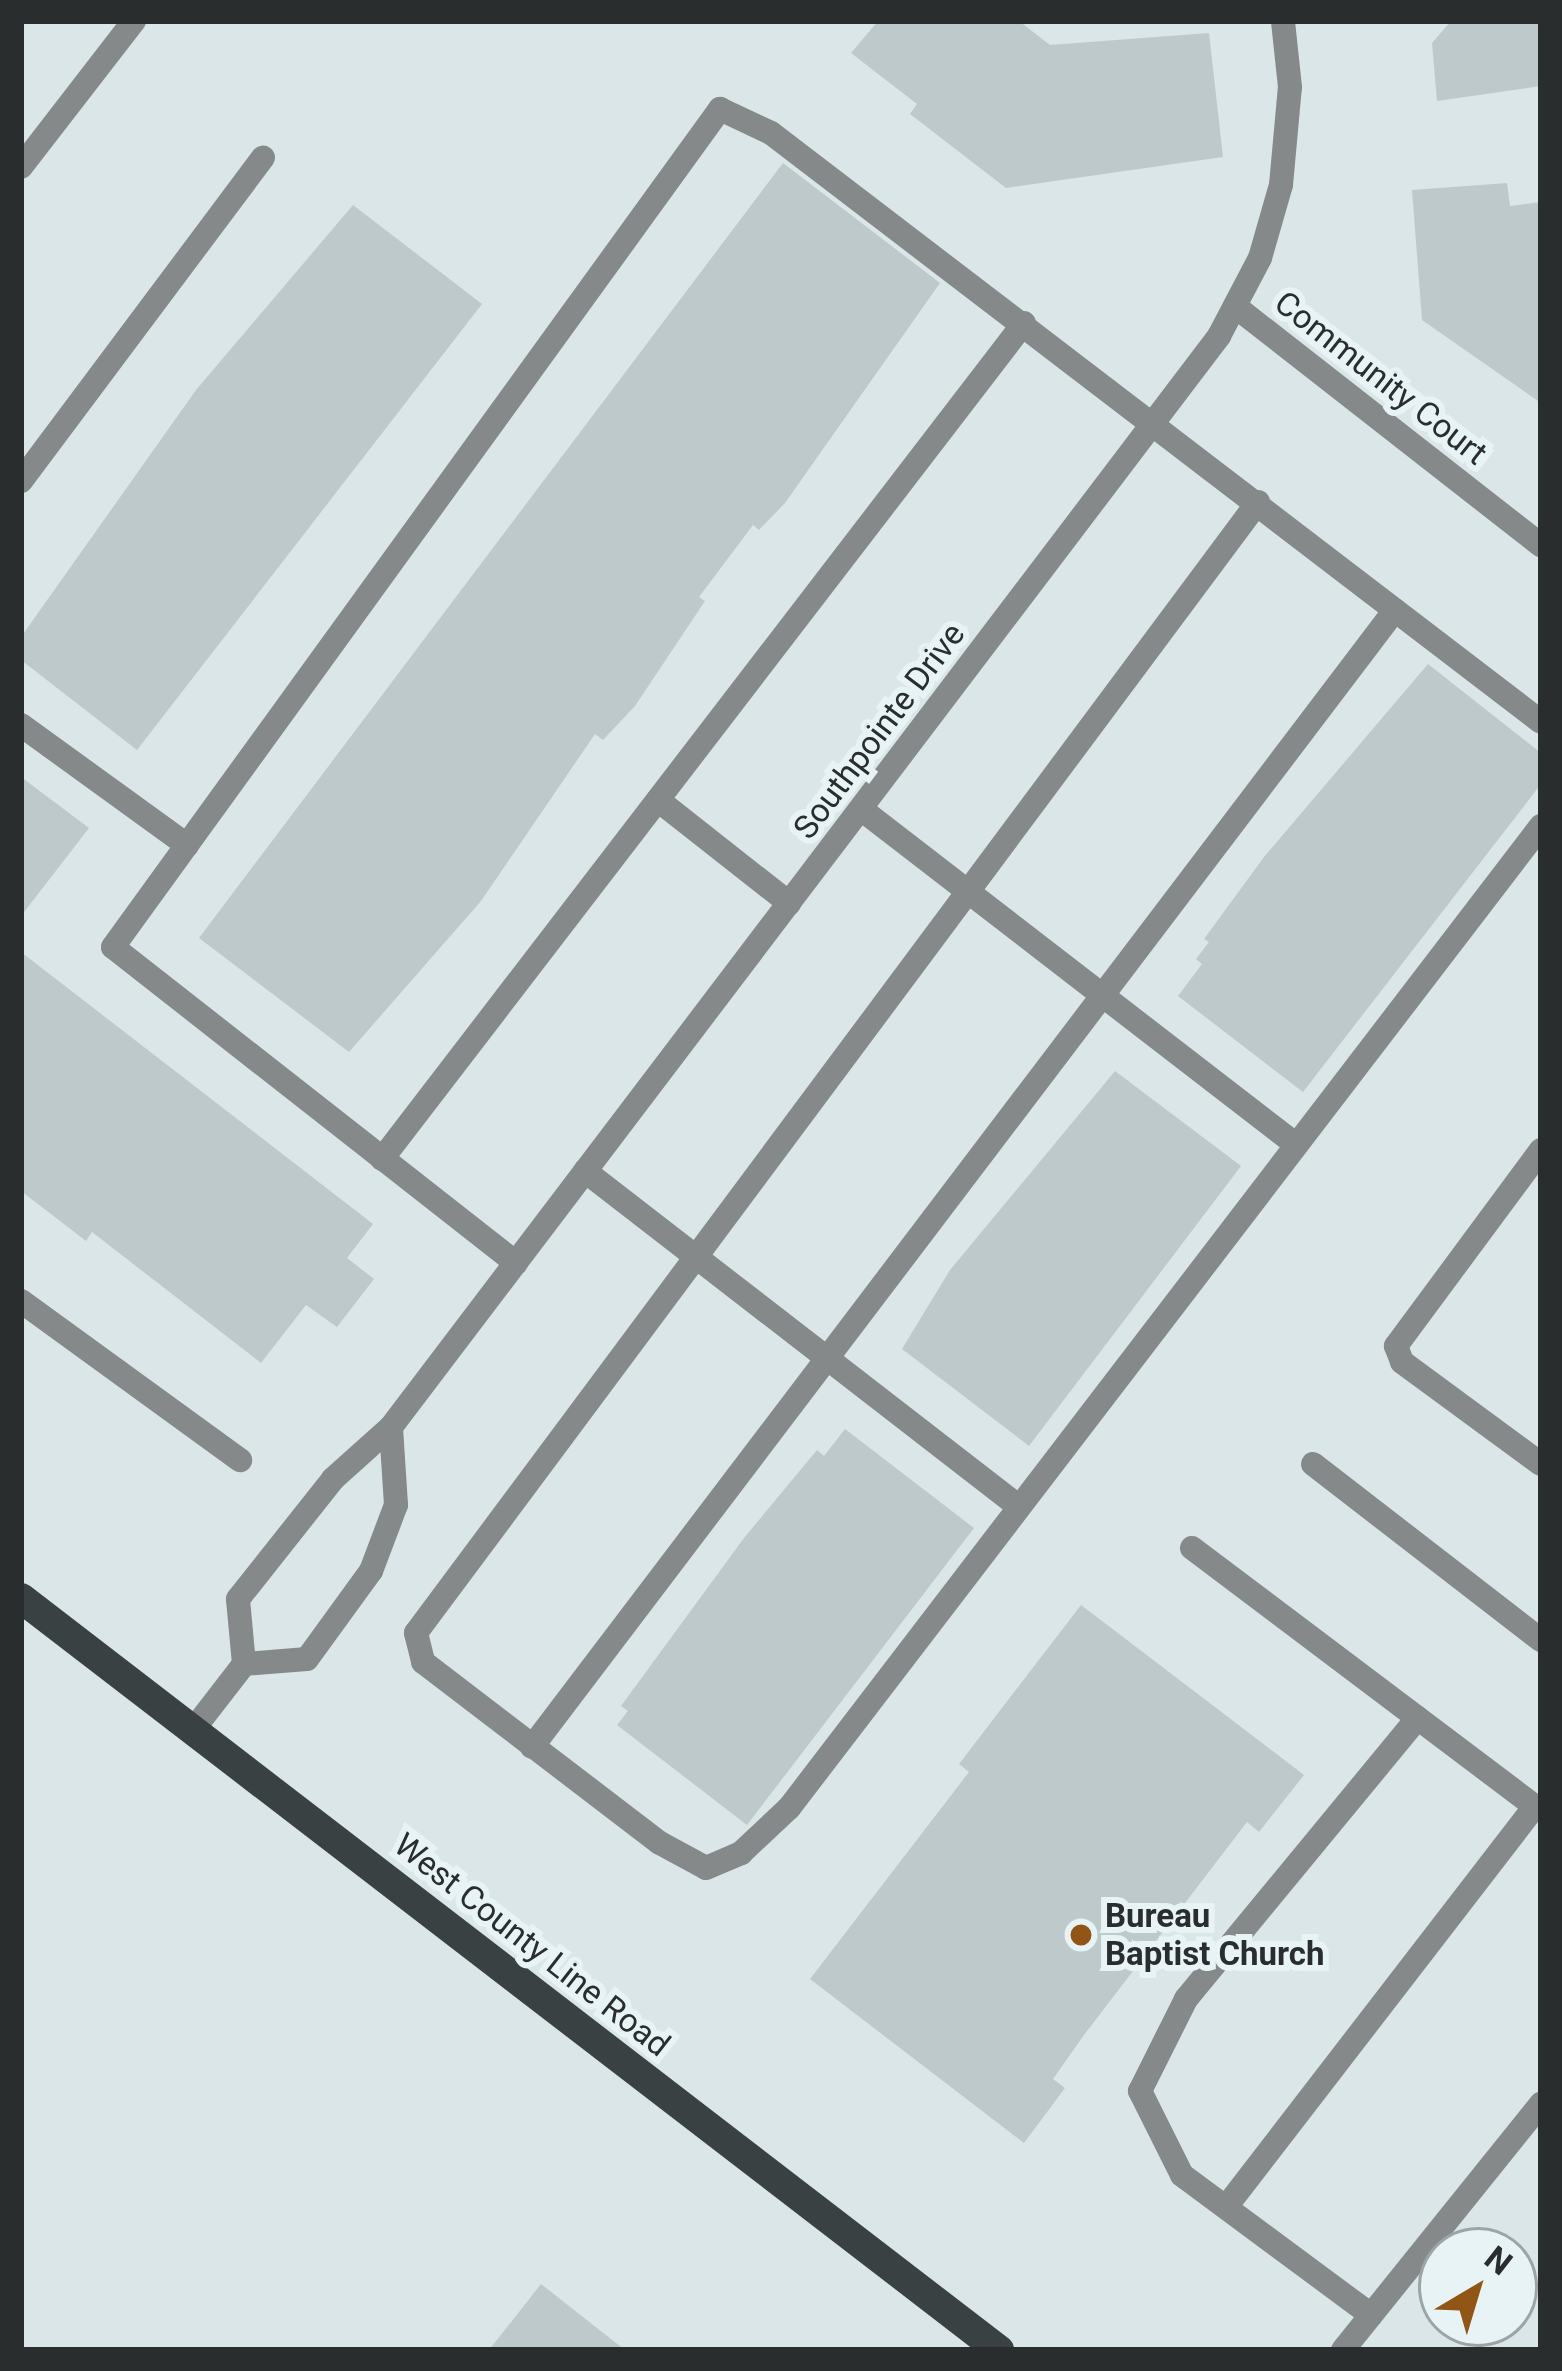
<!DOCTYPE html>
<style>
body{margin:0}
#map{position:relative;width:1562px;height:2371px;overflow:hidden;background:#dbe6e9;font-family:Roboto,sans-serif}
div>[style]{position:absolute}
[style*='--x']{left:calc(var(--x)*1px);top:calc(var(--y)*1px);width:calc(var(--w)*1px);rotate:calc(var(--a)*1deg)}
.building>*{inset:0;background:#bec9cb}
.service>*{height:24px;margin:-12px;padding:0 12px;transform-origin:12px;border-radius:12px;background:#85898a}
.minor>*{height:24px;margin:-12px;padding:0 12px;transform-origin:12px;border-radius:12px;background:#85898a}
.tertiary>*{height:24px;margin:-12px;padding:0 12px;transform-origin:12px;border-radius:12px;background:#85898a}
.primary>*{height:30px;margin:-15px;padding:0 15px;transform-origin:15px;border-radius:15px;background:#394143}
.dots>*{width:33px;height:33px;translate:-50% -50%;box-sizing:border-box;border:6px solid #e8f3f6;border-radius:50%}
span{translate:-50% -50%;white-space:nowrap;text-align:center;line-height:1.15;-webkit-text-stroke:12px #e8f3f6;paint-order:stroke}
.street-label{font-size:33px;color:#292d2e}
.poi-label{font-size:33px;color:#292d2e;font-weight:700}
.left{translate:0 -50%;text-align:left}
.frame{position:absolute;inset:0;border:24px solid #292d2e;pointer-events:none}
.north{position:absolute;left:1418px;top:2227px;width:120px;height:120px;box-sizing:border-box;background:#e8f3f6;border:3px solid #9ca4a6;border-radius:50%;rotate:38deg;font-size:33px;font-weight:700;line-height:48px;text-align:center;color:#292d2e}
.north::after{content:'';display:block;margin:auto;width:42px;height:54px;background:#915615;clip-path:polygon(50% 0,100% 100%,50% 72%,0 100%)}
</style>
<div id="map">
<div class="building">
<div style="clip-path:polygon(878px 21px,1019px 21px,1050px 45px,1209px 33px,1223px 157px,1006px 188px,910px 114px,917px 104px,851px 53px)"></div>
<div style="clip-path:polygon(1451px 21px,1541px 21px,1541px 86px,1437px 101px,1432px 43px)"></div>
<div style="clip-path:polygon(783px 163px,940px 283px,785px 503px,759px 530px,753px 525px,699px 597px,705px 601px,635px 706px,603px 740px,595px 734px,481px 901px,349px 1052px,199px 938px)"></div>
<div style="clip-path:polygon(1507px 183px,1510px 206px,1541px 202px,1541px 403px,1422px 320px,1412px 190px)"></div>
<div style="clip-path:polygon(353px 205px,482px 304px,137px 750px,21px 660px,21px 637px,196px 390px)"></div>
<div style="clip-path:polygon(1428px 664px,1541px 753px,1541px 784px,1303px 1092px,1178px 996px,1202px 964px,1196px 959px,1209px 942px,1204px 939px,1264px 857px)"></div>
<div style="clip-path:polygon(21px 777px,89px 828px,21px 916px)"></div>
<div style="clip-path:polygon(21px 952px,373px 1224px,347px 1258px,374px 1279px,337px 1327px,306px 1305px,261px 1363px,92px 1232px,86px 1241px,21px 1191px)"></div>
<div style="clip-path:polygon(1115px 1071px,1241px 1166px,1029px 1446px,902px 1349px,950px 1270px)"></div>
<div style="clip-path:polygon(845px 1429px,974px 1528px,747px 1825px,617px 1725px,628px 1711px,621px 1706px,744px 1538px,817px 1450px,824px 1456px)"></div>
<div style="clip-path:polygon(1081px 1605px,1304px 1775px,1259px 1832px,1247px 1822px,1084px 2035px,1053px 2079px,1065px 2088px,1024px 2143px,810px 1979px,969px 1772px,959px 1764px)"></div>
<div style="clip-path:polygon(541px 2284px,625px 2350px,489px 2350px)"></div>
</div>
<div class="service">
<div style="--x:21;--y:481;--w:404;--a:-53.2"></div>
<div style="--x:1258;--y:502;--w:1410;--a:126.67"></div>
<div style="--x:416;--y:1633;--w:30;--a:76"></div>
<div style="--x:423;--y:1662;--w:298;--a:37.4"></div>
<div style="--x:660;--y:1843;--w:52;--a:28.5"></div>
<div style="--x:706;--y:1868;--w:38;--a:-23"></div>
<div style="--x:741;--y:1853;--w:66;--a:-43.2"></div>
<div style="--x:789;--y:1808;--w:1237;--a:-52.56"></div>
<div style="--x:21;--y:725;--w:205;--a:35.9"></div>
<div style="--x:658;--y:800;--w:167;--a:38.2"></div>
<div style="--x:861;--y:809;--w:548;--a:37.66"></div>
<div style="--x:1541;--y:1150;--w:244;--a:126.5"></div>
<div style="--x:1396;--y:1346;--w:17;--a:69"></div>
<div style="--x:1402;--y:1362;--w:172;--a:36.3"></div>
<div style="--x:382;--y:1159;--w:1054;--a:-52.48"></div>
<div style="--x:585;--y:1171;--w:547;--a:37.73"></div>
<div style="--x:516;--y:1263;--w:512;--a:-141.9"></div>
<div style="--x:113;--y:947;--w:1035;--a:-54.08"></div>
<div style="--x:720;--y:109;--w:56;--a:25.2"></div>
<div style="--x:771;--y:133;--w:969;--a:37.41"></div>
<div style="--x:21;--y:1301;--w:271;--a:36"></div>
<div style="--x:1313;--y:1464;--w:288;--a:37.7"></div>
<div style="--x:1192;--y:1548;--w:437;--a:37"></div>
<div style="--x:532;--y:1747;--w:1427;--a:-52.8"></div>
<div style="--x:1226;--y:2207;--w:506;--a:-52.38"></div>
<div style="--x:1371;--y:2315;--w:235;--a:-143.5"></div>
<div style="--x:1182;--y:2175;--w:94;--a:-116.6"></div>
<div style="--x:1140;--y:2091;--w:103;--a:-63.4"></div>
<div style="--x:1186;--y:1999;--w:364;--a:-50.5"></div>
<div style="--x:1343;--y:2350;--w:316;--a:-51.2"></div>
</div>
<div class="minor">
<div style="--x:1236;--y:307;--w:387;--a:38"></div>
<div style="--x:244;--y:1664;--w:63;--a:-4.5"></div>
<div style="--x:307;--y:1659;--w:109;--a:-54"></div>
<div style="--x:371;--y:1571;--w:71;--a:-69.3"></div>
<div style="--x:396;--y:1505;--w:78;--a:-93.7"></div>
<div style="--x:193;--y:1730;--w:83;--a:-52.3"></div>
<div style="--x:244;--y:1664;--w:65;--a:-95.3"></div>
<div style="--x:238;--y:1599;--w:153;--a:-51.6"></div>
<div style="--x:333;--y:1479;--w:78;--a:-41.9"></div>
<div style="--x:391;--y:1427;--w:1370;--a:-52.8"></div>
<div style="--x:1219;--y:336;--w:88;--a:-62.3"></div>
<div style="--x:1260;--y:258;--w:76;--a:-74"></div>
<div style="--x:1281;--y:185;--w:98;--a:-84.8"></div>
<div style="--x:1290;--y:87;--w:66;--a:-96.1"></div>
</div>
<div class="tertiary">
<div style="--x:21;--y:167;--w:185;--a:-52.3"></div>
</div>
<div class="primary">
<div style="--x:21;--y:1598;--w:1234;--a:37.56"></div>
</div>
<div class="dots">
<div style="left:1081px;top:1935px;background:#915615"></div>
</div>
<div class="street-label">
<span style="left:1381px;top:378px;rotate:38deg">Community Court</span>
<span style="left:879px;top:731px;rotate:-53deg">Southpointe Drive</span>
<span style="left:532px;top:1945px;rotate:38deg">West County Line Road</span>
</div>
<div class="poi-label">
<span class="left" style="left:1105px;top:1935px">Bureau<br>Baptist Church</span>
</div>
<div class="frame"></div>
<div class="north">N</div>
</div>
